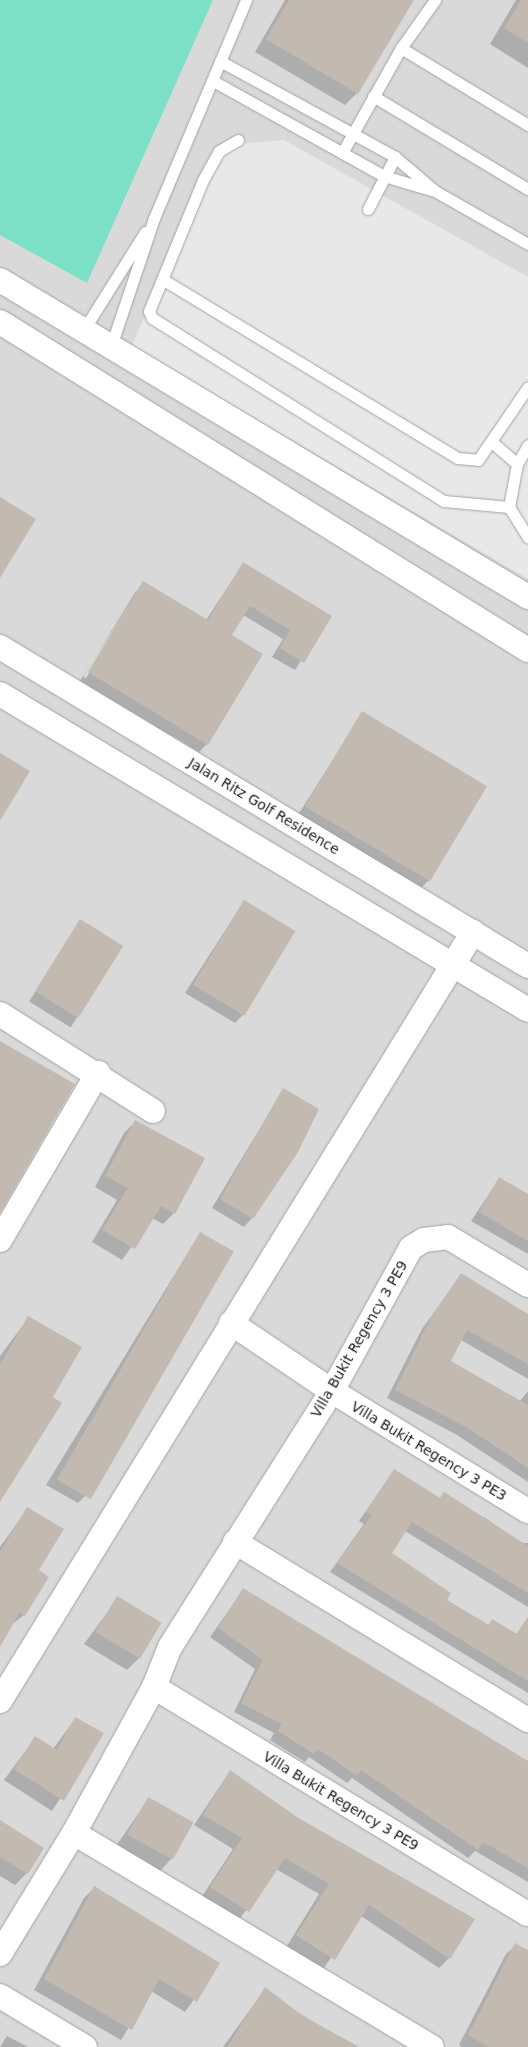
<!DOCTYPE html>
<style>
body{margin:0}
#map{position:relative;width:528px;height:2047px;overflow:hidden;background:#eeebe1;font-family:"DejaVu Sans",sans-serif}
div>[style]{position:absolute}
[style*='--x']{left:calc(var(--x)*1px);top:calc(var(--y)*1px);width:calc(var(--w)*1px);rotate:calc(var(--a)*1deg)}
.residential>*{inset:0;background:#dad9d9;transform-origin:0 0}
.pitch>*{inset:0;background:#7ce0c6}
.parking>*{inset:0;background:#e8e8e8}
.shadow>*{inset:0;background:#0003;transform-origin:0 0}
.building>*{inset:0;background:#c2bab0;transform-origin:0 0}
.roads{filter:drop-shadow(0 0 1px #a3a3a3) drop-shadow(0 0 1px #a3a3a3)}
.service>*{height:11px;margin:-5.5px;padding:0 5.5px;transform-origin:5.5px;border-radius:5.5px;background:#fff}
.minor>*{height:24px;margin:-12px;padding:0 12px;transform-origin:12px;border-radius:12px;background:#fff}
span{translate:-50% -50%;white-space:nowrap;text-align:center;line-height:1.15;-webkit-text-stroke:4px #fff;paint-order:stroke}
.street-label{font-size:14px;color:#1c1c1c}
</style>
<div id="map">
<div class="residential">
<div style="left:0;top:0;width:528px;height:2047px"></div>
</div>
<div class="pitch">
<div style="clip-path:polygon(0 0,213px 0,87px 283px,0 235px)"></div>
</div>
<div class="parking">
<div style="clip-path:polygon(284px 140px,528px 277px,528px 579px,132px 346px,216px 146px)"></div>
</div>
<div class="shadow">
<div style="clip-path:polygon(285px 0,412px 0,357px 93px,345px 105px,255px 52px)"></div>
<div style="clip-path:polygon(516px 0,528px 0,528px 68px,490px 44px)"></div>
<div style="clip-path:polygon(evenodd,243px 564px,330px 617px,295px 670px,272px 657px,283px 639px,243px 615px,231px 636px,207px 744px,199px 752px,80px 681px,143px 583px,206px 620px,243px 564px,136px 591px,139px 591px,86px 678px,83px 677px,136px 591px)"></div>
<div style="clip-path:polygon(363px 712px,429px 880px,421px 888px,298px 815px)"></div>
<div style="clip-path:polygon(244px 901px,243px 1015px,235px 1023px,185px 993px)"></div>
<div style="left:80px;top:920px;width:49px;height:96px;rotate:32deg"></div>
<div style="clip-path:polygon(283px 1090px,252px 1218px,244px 1227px,212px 1208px)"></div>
<div style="clip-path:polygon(135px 1122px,174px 1213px,163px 1224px,152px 1218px,122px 1260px,92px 1242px,117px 1200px,95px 1187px,124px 1133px)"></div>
<div style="clip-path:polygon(499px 1179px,528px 1195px,528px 1254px,471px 1221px)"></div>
<div style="clip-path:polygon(200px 1233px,86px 1495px,78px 1503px,46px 1485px)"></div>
<div style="clip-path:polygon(461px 1275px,528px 1318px,528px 1379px,461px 1340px,449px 1361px,520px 1401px,528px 1391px,528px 1482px,457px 1435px,387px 1398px,422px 1329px)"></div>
<div style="clip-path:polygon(29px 1317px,52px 1398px,0 1497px,0 1356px)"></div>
<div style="clip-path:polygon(394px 1470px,439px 1499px,444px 1494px,481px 1520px,484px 1517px,521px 1543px,528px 1543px,528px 1607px,405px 1531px,390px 1554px,446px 1601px,487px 1626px,493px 1620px,516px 1635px,528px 1617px,528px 1693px,330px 1572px,364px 1524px,359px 1521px)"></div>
<div style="clip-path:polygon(28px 1508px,37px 1570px,24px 1615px,11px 1625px,0 1645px,0 1547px)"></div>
<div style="clip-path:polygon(243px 1590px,528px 1763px,528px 1882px,475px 1851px,468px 1858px,352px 1778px,347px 1783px,309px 1757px,305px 1762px,270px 1740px,274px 1733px,234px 1712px,255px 1669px,210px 1637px)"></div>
<div style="clip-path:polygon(118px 1598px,139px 1658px,127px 1670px,84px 1644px)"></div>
<div style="clip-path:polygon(75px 1719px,102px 1733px,52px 1811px,4px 1780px,35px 1738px,53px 1749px)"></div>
<div style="clip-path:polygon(230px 1771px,449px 1958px,439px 1968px,361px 1916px,323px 1969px,287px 1946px,319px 1894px,276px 1869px,238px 1921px,201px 1898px,233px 1849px,194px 1825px)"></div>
<div style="clip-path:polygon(149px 1798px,172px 1858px,160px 1871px,116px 1846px)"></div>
<div style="clip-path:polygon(0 1822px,27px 1873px,15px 1885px,0 1876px)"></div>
<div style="clip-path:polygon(94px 1888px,219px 1964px,185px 2012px,151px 1991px,121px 2040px,34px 1990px,84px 1898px)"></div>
<div style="clip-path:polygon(516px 1945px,528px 1951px,528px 2047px,462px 2047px,459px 2045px,506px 1954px)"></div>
<div style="clip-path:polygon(265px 1989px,298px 2014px,359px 2047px,223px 2047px)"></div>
<div style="clip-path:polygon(7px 2036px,28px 2047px,0 2047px)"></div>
</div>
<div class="building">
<div style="clip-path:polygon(289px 0,414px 0,358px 94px,266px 39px)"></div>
<div style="clip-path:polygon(521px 0,528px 0,528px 43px,504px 28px)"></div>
<div style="clip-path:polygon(0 497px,36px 519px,0 578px)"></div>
<div style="clip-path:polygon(243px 562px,332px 616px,304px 663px,280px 648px,290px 630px,250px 606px,232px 635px,263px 654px,208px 745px,88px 672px,143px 581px,208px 620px)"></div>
<div style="left:362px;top:711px;width:146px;height:111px;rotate:31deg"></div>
<div style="clip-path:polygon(0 753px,30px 771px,0 821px)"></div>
<div style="left:244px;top:900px;width:60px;height:99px;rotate:31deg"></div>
<div style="left:80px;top:919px;width:51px;height:85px;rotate:32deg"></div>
<div style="clip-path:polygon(0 1041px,75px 1084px,0 1213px)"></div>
<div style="clip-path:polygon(283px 1088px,319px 1109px,298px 1152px,253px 1219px,220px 1199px)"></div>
<div style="clip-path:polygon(135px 1120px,205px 1158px,175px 1214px,161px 1206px,135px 1249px,102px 1230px,128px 1188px,105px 1176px)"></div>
<div style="clip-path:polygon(499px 1177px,528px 1194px,528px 1241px,479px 1212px)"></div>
<div style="left:200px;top:1232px;width:39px;height:286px;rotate:30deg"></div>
<div style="clip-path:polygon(461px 1273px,528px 1314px,528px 1364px,467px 1330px,451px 1361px,528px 1405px,528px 1468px,466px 1427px,395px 1390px,430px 1319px)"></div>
<div style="clip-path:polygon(28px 1316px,82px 1347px,53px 1397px,62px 1403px,0 1502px,0 1365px)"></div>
<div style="clip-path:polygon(394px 1469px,440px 1498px,444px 1492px,528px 1546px,528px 1593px,412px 1522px,392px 1553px,451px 1593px,447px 1600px,489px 1625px,492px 1619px,517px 1634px,528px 1619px,528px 1681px,337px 1563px,372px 1515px,366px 1512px)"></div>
<div style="clip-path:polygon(27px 1507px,64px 1529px,39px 1570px,49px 1577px,25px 1616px,20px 1612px,0 1647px,0 1552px)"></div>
<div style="clip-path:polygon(243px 1588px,528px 1761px,528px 1868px,483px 1842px,478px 1850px,361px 1770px,357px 1776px,318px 1749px,314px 1754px,278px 1731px,282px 1724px,241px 1703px,263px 1660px,218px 1628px)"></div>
<div style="left:117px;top:1596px;width:52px;height:42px;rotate:31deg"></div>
<div style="clip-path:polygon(75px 1717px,104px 1733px,64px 1801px,14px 1769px,35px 1736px,57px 1750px)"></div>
<div style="clip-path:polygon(230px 1770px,297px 1817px,475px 1919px,450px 1959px,369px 1905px,335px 1960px,296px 1935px,329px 1884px,285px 1858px,249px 1912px,210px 1887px,242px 1838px,203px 1815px)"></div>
<div style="left:148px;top:1797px;width:52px;height:43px;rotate:29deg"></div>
<div style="clip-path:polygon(0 1820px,44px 1848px,28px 1874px,0 1857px)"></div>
<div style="clip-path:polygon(94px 1886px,220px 1963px,197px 2002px,159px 1979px,132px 2030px,44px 1979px)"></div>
<div style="clip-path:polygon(515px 1943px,528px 1950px,528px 2047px,489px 2047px,468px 2035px)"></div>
<div style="clip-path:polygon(265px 1987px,299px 2013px,357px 2047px,227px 2047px)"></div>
</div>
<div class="roads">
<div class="service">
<div style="--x:401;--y:48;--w:149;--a:31.2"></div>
<div style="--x:220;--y:61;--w:200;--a:28.7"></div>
<div style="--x:395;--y:157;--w:52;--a:40.4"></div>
<div style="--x:435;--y:191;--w:107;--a:29.7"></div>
<div style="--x:215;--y:82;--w:193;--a:29.1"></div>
<div style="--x:384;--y:176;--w:49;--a:16.6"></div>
<div style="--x:373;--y:96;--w:181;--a:31"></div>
<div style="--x:238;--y:140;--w:22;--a:150"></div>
<div style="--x:219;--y:151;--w:33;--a:119"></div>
<div style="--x:203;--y:180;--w:142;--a:112.4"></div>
<div style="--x:149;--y:311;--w:8;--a:67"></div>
<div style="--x:152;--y:318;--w:345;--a:32.1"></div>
<div style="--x:444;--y:501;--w:65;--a:5.3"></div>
<div style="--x:342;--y:153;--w:120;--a:-60.7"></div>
<div style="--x:401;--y:48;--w:59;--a:-54.7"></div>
<div style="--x:368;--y:209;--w:59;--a:-62.6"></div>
<div style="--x:162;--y:279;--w:345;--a:31.2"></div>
<div style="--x:457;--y:458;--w:21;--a:5"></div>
<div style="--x:478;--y:460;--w:88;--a:-55.6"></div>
<div style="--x:83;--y:331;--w:117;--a:-57.9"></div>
<div style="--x:111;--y:346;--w:135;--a:-71.4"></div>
<div style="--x:154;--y:218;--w:237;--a:-67.1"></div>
<div style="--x:493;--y:443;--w:32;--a:41"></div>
<div style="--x:528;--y:445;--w:22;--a:120"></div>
<div style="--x:517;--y:464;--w:44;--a:100.5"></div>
<div style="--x:509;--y:507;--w:36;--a:58"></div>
</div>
<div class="minor">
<div style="--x:0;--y:280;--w:616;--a:30.98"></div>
<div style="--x:0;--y:322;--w:622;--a:31.85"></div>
<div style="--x:0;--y:647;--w:617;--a:31.14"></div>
<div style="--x:0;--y:694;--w:615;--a:30.9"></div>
<div style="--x:0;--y:1014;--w:181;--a:32.4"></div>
<div style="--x:0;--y:1240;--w:194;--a:-59.6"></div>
<div style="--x:231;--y:1323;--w:122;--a:34"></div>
<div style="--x:332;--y:1391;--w:230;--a:31.5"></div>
<div style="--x:235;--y:1542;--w:343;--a:31.3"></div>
<div style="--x:154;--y:1687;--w:437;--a:31.3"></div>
<div style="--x:0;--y:1701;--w:903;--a:-58.4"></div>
<div style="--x:74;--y:1833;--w:417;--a:30.9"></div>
<div style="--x:0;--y:1954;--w:142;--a:-58.6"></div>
<div style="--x:74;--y:1833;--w:166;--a:-61.3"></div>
<div style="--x:154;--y:1687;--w:43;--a:-68.2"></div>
<div style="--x:170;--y:1647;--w:303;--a:-57.7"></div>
<div style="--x:332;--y:1391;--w:163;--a:-61.1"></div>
<div style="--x:411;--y:1248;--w:15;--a:-32"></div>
<div style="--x:424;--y:1240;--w:24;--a:-7"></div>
<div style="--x:448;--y:1237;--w:93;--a:31"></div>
<div style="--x:0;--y:1996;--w:99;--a:31"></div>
</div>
</div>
<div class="street-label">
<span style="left:264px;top:806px;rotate:31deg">Jalan Ritz Golf Residence</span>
<span style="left:359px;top:1339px;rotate:-60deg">Villa Bukit Regency 3 PE9</span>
<span style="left:429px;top:1451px;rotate:31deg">Villa Bukit Regency 3 PE3</span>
<span style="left:341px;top:1801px;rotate:31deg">Villa Bukit Regency 3 PE9</span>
</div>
</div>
